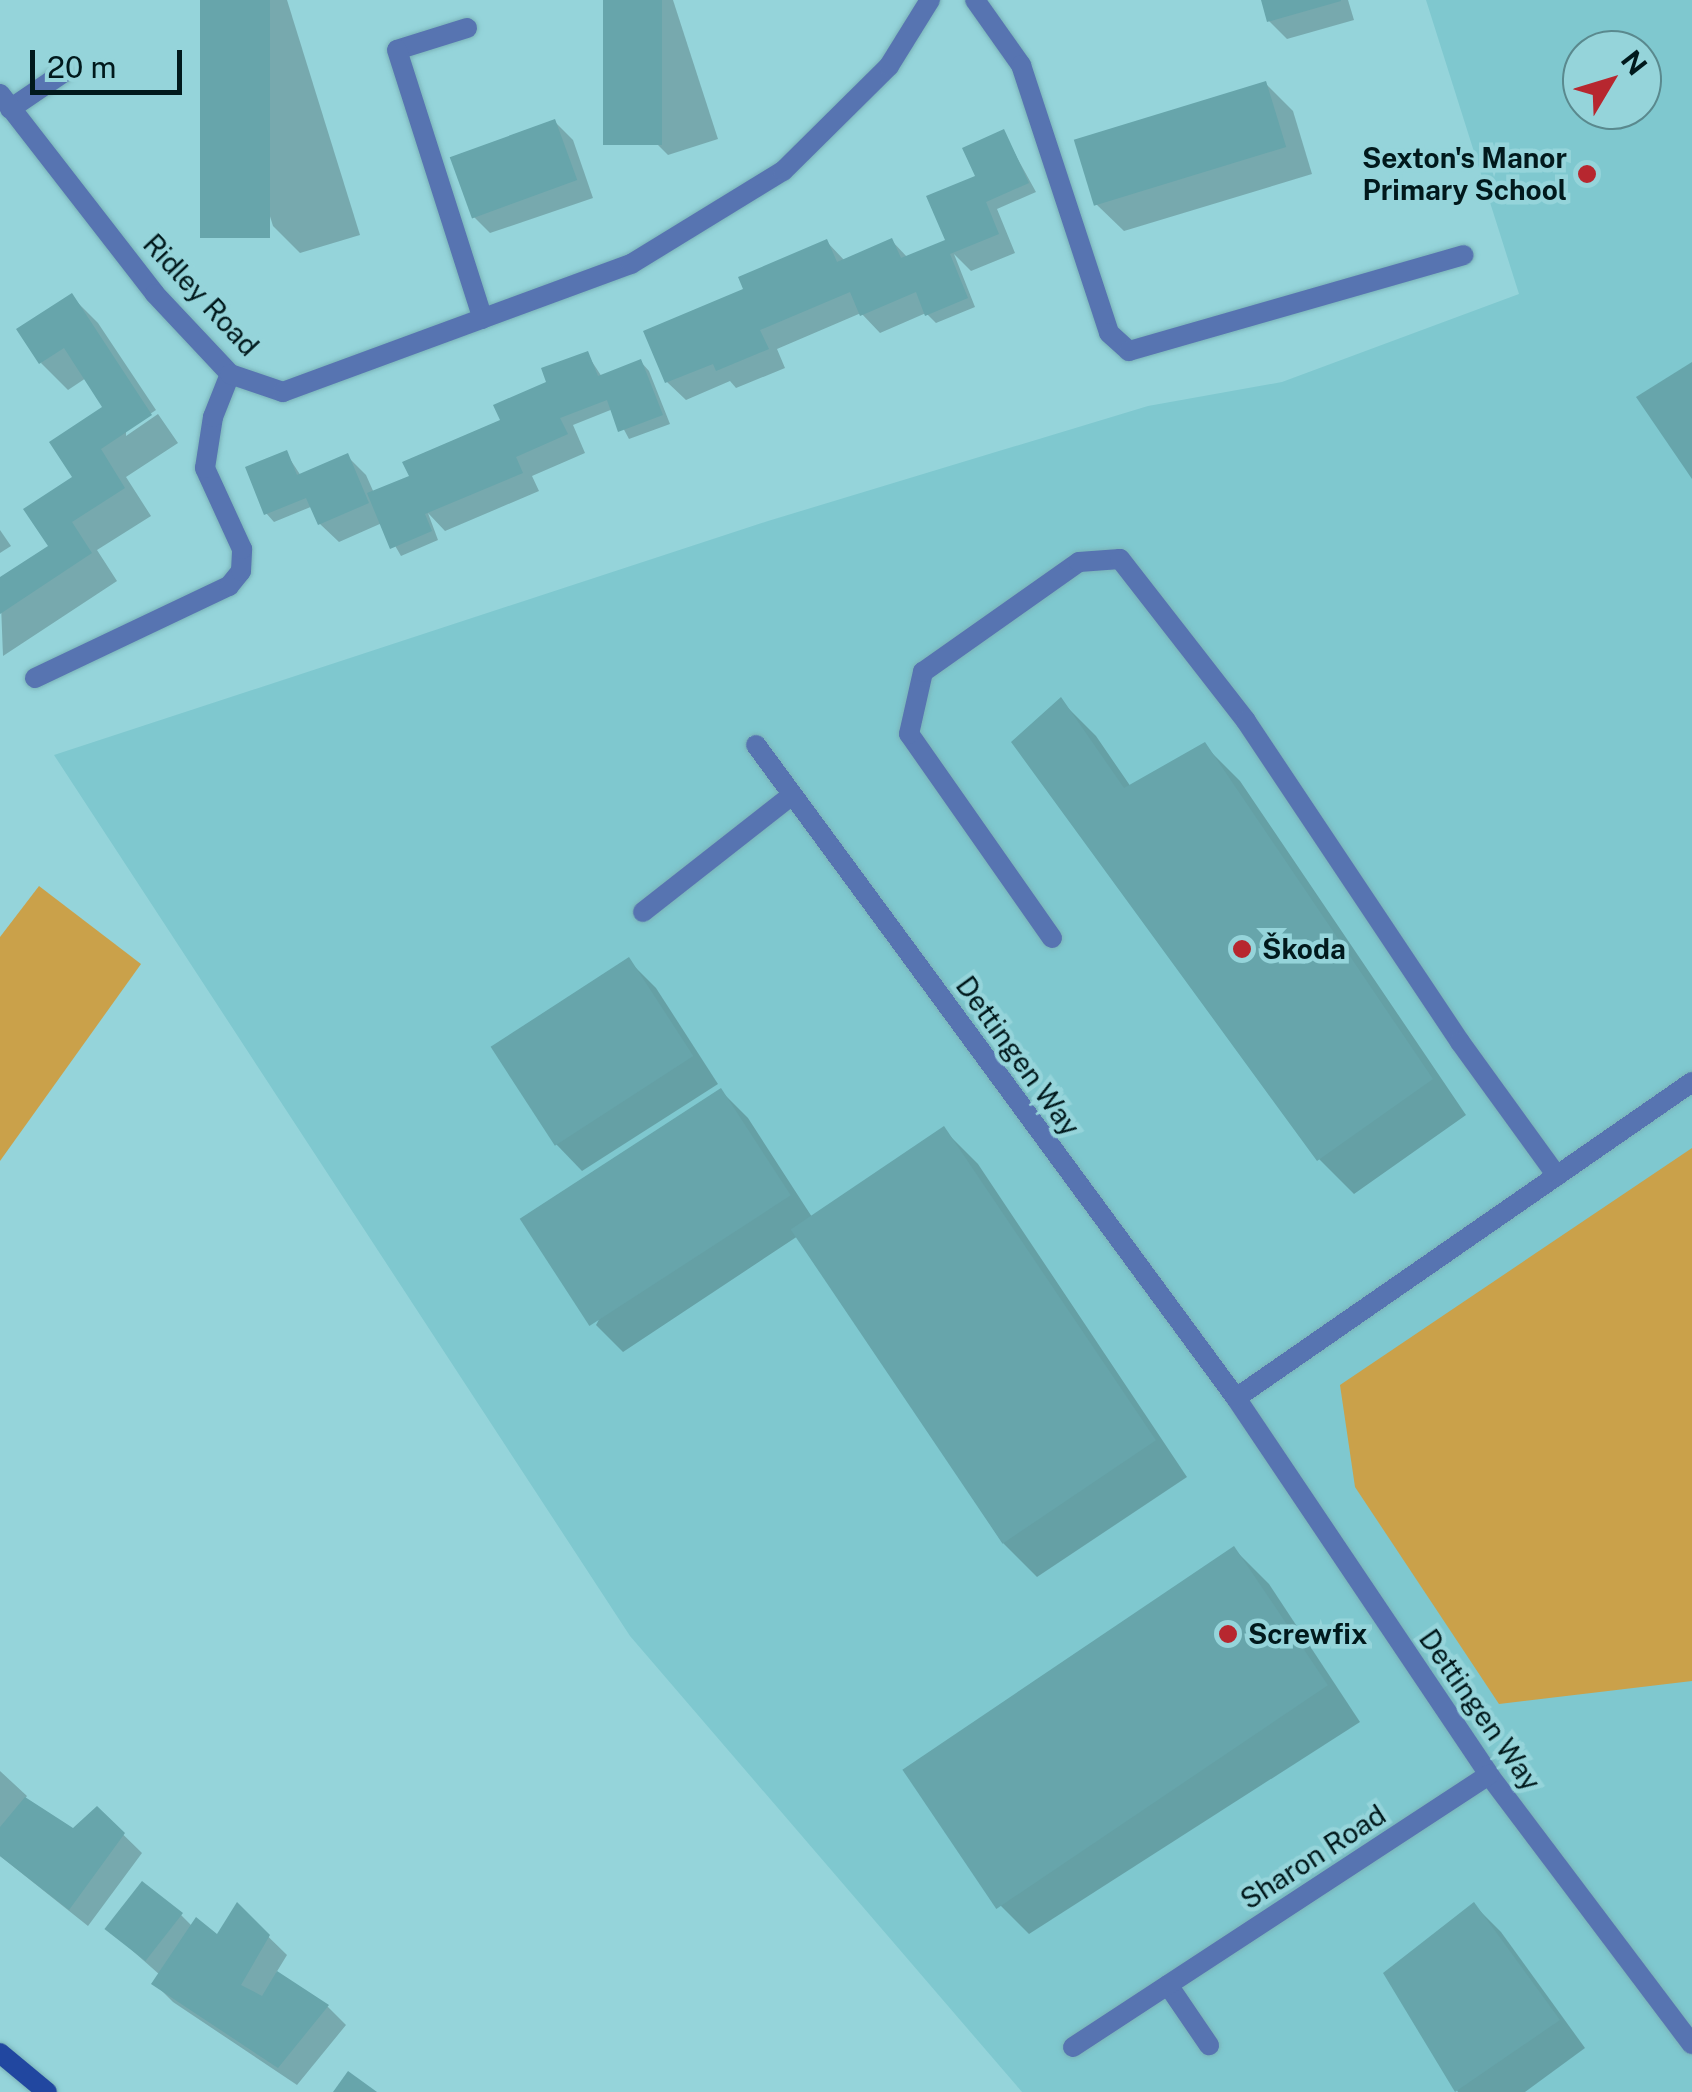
<!DOCTYPE html>
<meta charset="utf-8">
<style>
body{margin:0}
#map{position:relative;width:1692px;height:2092px;overflow:hidden;background:#95d4da;font-family:"Public Sans",sans-serif}
div>[style]{position:absolute}
[style*='--x']{left:calc(var(--x)*1px);top:calc(var(--y)*1px);width:calc(var(--w)*1px);rotate:calc(var(--a)*1deg)}
.built>*{inset:0;background:#7fc8cf}
.green>*{inset:0;background:#caa14a}
.shadow>*{inset:0;background:#0003}
.building>*{inset:0;background:#67a5ab;transform-origin:0 0}
.roads{filter:drop-shadow(0 0 2px #7ab2b8) drop-shadow(0 0 2px #7ab2b8)}
.lane>*{height:20px;margin:-10px;padding:0 10px;transform-origin:10px;border-radius:10px;background:#5774b1}
.street>*{height:20px;margin:-10px;padding:0 10px;transform-origin:10px;border-radius:10px;background:#5774b1}
.secondary>*{height:20px;margin:-10px;padding:0 10px;transform-origin:10px;border-radius:10px;background:#2147a0}
.dots>*{width:28px;height:28px;translate:-50% -50%;box-sizing:border-box;border:5px solid #95d4da;border-radius:50%}
span{translate:-50% -50%;white-space:nowrap;text-align:center;line-height:1.15;-webkit-text-stroke:9px #95d4da;paint-order:stroke}
.poi-label{font-size:28px;color:#01191c;font-weight:700}
.right{translate:-100% -50%;text-align:right}
.left{translate:0 -50%;text-align:left}
.street-label{font-size:28px;color:#01191c}
.north{position:absolute;left:1562px;top:30px;width:100px;height:100px;box-sizing:border-box;background:#95d4da;border:2px solid #5a898e;border-radius:50%;rotate:52deg;font-size:28px;font-weight:700;line-height:40px;text-align:center;color:#01191c}
.north::after{content:'';display:block;margin:auto;width:35px;height:45px;background:#b7272f;clip-path:polygon(50% 0,100% 100%,50% 72%,0 100%)}
.scale{position:absolute;left:30px;top:50px;width:152px;height:45px;box-sizing:border-box;border:5px solid #01191c;border-top:0;padding-left:12px;font-size:30px;line-height:35px;white-space:nowrap;color:#01191c;-webkit-text-stroke:8px #95d4da;paint-order:stroke}
</style>
<div id="map">
<div class="built">
<div style="clip-path:polygon(evenodd,1426px 0,1692px 0,1692px 2092px,1022px 2092px,630px 1636px,54px 755px,768px 521px,1148px 406px,1282px 382px,1519px 294px,1426px 0,1582px 50px,1642px 50px,1642px 110px,1582px 110px,1582px 50px)"></div>
</div>
<div class="green">
<div style="clip-path:polygon(39px 886px,141px 964px,0 1161px,0 937px)"></div>
<div style="clip-path:polygon(1692px 1148px,1692px 1681px,1499px 1704px,1355px 1487px,1340px 1385px)"></div>
</div>
<div class="shadow">
<div style="clip-path:polygon(203px 0,287px 0,360px 235px,300px 253px,273px 226px)"></div>
<div style="clip-path:polygon(606px 0,673px 0,718px 139px,668px 155px,650px 137px)"></div>
<div style="clip-path:polygon(1264px 0,1348px 0,1354px 20px,1287px 39px,1269px 21px)"></div>
<div style="clip-path:polygon(1266px 84px,1293px 111px,1312px 174px,1124px 231px,1096px 204px)"></div>
<div style="clip-path:polygon(555px 122px,573px 140px,593px 198px,490px 233px,472px 215px)"></div>
<div style="clip-path:polygon(1003px 132px,1036px 192px,997px 209px,1015px 253px,971px 271px,954px 254px,975px 307px,936px 323px,926px 313px,880px 333px,861px 313px,777px 349px,785px 368px,736px 388px,730px 381px,686px 400px,667px 382px,747px 290px,827px 242px,845px 261px,892px 241px,908px 258px,948px 241px)"></div>
<div style="clip-path:polygon(71px 296px,98px 323px,156px 410px,126px 430px,126px 436px,158px 414px,178px 443px,126px 477px,151px 516px,97px 550px,117px 581px,3px 656px,0 580px,52px 547px,106px 408px,86px 378px,68px 390px,41px 363px)"></div>
<div style="clip-path:polygon(587px 354px,602px 377px,641px 362px,649px 371px,670px 424px,629px 439px,613px 409px,573px 425px,585px 453px,532px 476px,539px 491px,445px 531px,428px 513px,438px 540px,401px 556px,382px 523px,339px 542px,320px 524px,313px 506px,274px 522px,266px 513px,286px 453px,301px 476px,347px 456px,366px 475px,374px 493px,412px 477px,503px 422px)"></div>
<div style="clip-path:polygon(0 530px,11px 546px,0 553px)"></div>
<div style="clip-path:polygon(1061px 701px,1096px 736px,1131px 787px,1204px 745px,1240px 781px,1466px 1115px,1354px 1194px,1319px 1159px,1014px 743px)"></div>
<div style="clip-path:polygon(629px 961px,656px 988px,718px 1084px,582px 1171px,555px 1143px)"></div>
<div style="clip-path:polygon(721px 1091px,748px 1118px,812px 1217px,943px 1129px,978px 1164px,1187px 1477px,1037px 1577px,1002px 1542px,798px 1236px,623px 1352px,596px 1325px)"></div>
<div style="clip-path:polygon(1234px 1549px,1269px 1584px,1360px 1722px,1029px 1934px,994px 1899px)"></div>
<div style="clip-path:polygon(0 1771px,27px 1796px,24px 1800px,73px 1831px,97px 1809px,142px 1853px,88px 1926px,0 1856px)"></div>
<div style="clip-path:polygon(1474px 1905px,1501px 1932px,1585px 2048px,1525px 2092px,1458px 2092px,1386px 1974px)"></div>
<div style="clip-path:polygon(237px 1906px,287px 1955px,276px 1973px,328px 2007px,346px 2025px,297px 2085px,173px 2002px,155px 1984px,160px 1975px,109px 1930px,181px 1915px,193px 1927px,217px 1938px)"></div>
</div>
<div class="building">
<div style="left:200px;top:0;width:70px;height:238px"></div>
<div style="left:603px;top:0;width:59px;height:145px"></div>
<div style="clip-path:polygon(1261px 0,1341px 0,1341px 1px,1267px 22px)"></div>
<div style="left:1266px;top:81px;width:69px;height:201px;rotate:73deg"></div>
<div style="left:555px;top:119px;width:65px;height:112px;rotate:70deg"></div>
<div style="clip-path:polygon(1004px 129px,1029px 183px,986px 202px,999px 234px,950px 254px,968px 298px,925px 316px,916px 292px,860px 316px,850px 292px,760px 330px,769px 349px,716px 371px,713px 364px,665px 383px,643px 331px,743px 289px,738px 277px,827px 239px,837px 262px,892px 238px,901px 258px,945px 240px,926px 196px,975px 176px,962px 148px)"></div>
<div style="clip-path:polygon(72px 293px,152px 415px,101px 449px,125px 488px,72px 522px,92px 553px,0 614px,0 577px,48px 546px,23px 509px,72px 477px,49px 442px,102px 407px,64px 348px,39px 364px,16px 329px)"></div>
<div style="clip-path:polygon(588px 351px,598px 376px,641px 359px,663px 415px,618px 432px,607px 400px,560px 418px,568px 434px,516px 457px,523px 473px,425px 514px,432px 531px,390px 549px,367px 493px,409px 476px,402px 462px,500px 420px,493px 405px,546px 382px,541px 368px)"></div>
<div style="clip-path:polygon(1692px 362px,1692px 479px,1636px 397px)"></div>
<div style="clip-path:polygon(287px 450px,297px 475px,348px 453px,369px 503px,318px 525px,306px 498px,264px 515px,245px 467px)"></div>
<div style="clip-path:polygon(1061px 697px,1124px 788px,1205px 742px,1433px 1079px,1317px 1161px,1011px 742px)"></div>
<div style="left:629px;top:957px;width:118px;height:165px;rotate:57deg"></div>
<div style="left:721px;top:1088px;width:128px;height:240px;rotate:57deg"></div>
<div style="left:944px;top:1126px;width:379px;height:185px;rotate:56deg"></div>
<div style="left:1234px;top:1546px;width:168px;height:400px;rotate:56deg"></div>
<div style="clip-path:polygon(25px 1797px,73px 1828px,97px 1806px,125px 1833px,69px 1910px,0 1856px,0 1827px)"></div>
<div style="left:142px;top:1881px;width:52px;height:61px;rotate:38deg"></div>
<div style="clip-path:polygon(237px 1902px,270px 1935px,241px 1985px,262px 1996px,277px 1971px,329px 2005px,278px 2068px,151px 1984px,196px 1917px,217px 1934px)"></div>
<div style="clip-path:polygon(1474px 1902px,1560px 2020px,1455px 2092px,1383px 1973px)"></div>
<div style="clip-path:polygon(348px 2071px,377px 2092px,333px 2092px)"></div>
</div>
<div class="roads">
<div class="lane">
<div style="--x:975;--y:0;--w:80;--a:54.7"></div>
<div style="--x:1021;--y:65;--w:282;--a:71.8"></div>
<div style="--x:1109;--y:333;--w:27;--a:42"></div>
<div style="--x:1129;--y:351;--w:348;--a:-16"></div>
<div style="--x:10;--y:109;--w:64;--a:-34.2"></div>
<div style="--x:35;--y:678;--w:215;--a:-25.4"></div>
<div style="--x:229;--y:586;--w:19;--a:-51"></div>
<div style="--x:241;--y:571;--w:22;--a:-87"></div>
<div style="--x:242;--y:549;--w:89;--a:-114.6"></div>
<div style="--x:205;--y:468;--w:52;--a:-81.1"></div>
<div style="--x:213;--y:417;--w:46;--a:-68.4"></div>
<div style="--x:643;--y:912;--w:189;--a:-38.1"></div>
<div style="--x:1052;--y:938;--w:249;--a:-125"></div>
<div style="--x:909;--y:734;--w:64;--a:-77.3"></div>
<div style="--x:923;--y:672;--w:191;--a:-35.2"></div>
<div style="--x:1079;--y:562;--w:41;--a:-4.2"></div>
<div style="--x:1120;--y:559;--w:205;--a:52.1"></div>
<div style="--x:1246;--y:721;--w:386;--a:56.3"></div>
<div style="--x:1460;--y:1042;--w:165;--a:54.1"></div>
</div>
<div class="street">
<div style="--x:467;--y:28;--w:73;--a:162.6"></div>
<div style="--x:397;--y:50;--w:282;--a:72.3"></div>
<div style="--x:0;--y:94;--w:253;--a:52.2"></div>
<div style="--x:155;--y:294;--w:110;--a:46.8"></div>
<div style="--x:230;--y:374;--w:56;--a:18.8"></div>
<div style="--x:283;--y:392;--w:371;--a:-20.2"></div>
<div style="--x:631;--y:264;--w:178;--a:-31.5"></div>
<div style="--x:783;--y:171;--w:149;--a:-44.7"></div>
<div style="--x:889;--y:66;--w:78;--a:-58.2"></div>
<div style="--x:756;--y:745;--w:810;--a:53.68"></div>
<div style="--x:1236;--y:1398;--w:454;--a:56.1"></div>
<div style="--x:1489;--y:1775;--w:337;--a:53"></div>
<div style="--x:1236;--y:1398;--w:555;--a:-34.72"></div>
<div style="--x:1168;--y:1985;--w:73;--a:55.7"></div>
<div style="--x:1073;--y:2047;--w:497;--a:-33.2"></div>
</div>
<div class="secondary">
<div style="--x:0;--y:2053;--w:61;--a:39.7"></div>
</div>
</div>
<div class="dots">
<div style="left:1587px;top:174px;background:#b7272f"></div>
<div style="left:1242px;top:949px;background:#b7272f"></div>
<div style="left:1228px;top:1634px;background:#b7272f"></div>
</div>
<div class="poi-label">
<span class="right" style="left:1567px;top:174px">Sexton's Manor<br>Primary School</span>
<span class="left" style="left:1262px;top:949px">Škoda</span>
<span class="left" style="left:1248px;top:1634px">Screwfix</span>
</div>
<div class="street-label">
<span style="left:201px;top:295px;rotate:47deg">Ridley Road</span>
<span style="left:1018px;top:1056px;rotate:54deg">Dettingen Way</span>
<span style="left:1480px;top:1710px;rotate:55deg">Dettingen Way</span>
<span style="left:1313px;top:1857px;rotate:-33deg">Sharon Road</span>
</div>
<div class="north">N</div>
<div class="scale">20 m</div>
</div>
